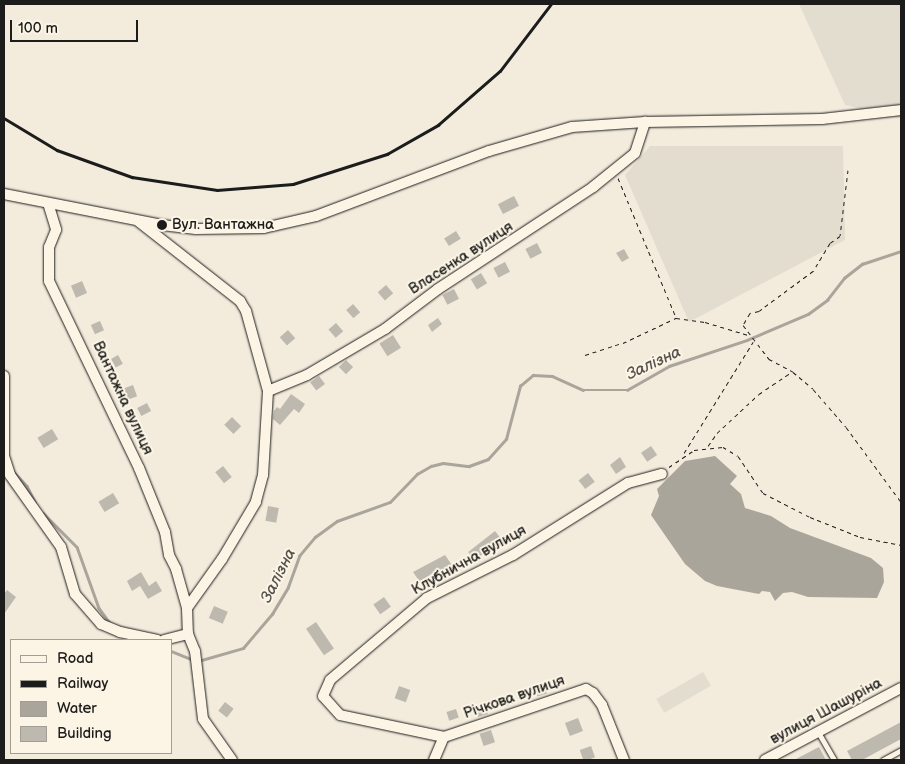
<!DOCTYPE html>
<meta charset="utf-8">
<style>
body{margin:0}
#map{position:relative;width:905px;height:764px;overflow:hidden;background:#f3ecdd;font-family:"Balsamiq Sans",sans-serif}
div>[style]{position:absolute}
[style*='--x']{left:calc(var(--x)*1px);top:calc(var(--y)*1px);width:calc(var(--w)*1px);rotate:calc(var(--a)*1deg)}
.built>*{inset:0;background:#e3ddcf;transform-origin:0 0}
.water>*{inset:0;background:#aaa59b}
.stream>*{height:2.5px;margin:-1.25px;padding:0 1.25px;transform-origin:1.25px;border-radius:1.25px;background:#aaa59b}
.building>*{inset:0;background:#beb9ae;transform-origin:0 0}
.path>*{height:1px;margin-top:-0.5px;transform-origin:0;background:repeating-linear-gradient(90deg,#1c1c1c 0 4px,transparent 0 8px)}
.roads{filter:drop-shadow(0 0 1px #1c1c1c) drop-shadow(0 0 1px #1c1c1c)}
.lane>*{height:5px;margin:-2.5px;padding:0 2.5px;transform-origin:2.5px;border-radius:2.5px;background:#fcf5e5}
.street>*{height:10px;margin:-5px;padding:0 5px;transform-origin:5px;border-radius:5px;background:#fcf5e5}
.rail>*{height:2.5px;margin:-1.25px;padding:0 1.25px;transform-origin:1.25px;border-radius:1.25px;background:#1c1c1c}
.dots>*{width:14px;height:14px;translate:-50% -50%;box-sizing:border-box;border:2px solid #fcf5e5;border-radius:50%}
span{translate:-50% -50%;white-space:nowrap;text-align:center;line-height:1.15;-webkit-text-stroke:4px #fcf5e5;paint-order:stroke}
.poi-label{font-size:15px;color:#1c1c1c}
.left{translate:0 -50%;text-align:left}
.street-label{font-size:15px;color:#1c1c1c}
.water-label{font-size:16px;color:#55534f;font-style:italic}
.frame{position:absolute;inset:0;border:5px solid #1c1c1c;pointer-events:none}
.legend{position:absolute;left:10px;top:639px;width:162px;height:115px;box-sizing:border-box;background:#fcf5e5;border:1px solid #a29e95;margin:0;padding:6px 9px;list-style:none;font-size:15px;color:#1c1c1c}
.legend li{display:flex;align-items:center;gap:10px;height:25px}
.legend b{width:25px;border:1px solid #a29e95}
.scale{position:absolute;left:10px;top:20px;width:128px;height:22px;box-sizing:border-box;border:2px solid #1c1c1c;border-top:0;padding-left:6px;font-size:15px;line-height:18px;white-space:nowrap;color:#1c1c1c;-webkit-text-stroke:4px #fcf5e5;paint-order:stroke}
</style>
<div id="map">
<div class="built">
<div style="clip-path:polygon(799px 4px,901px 4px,901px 118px,845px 105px)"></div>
<div style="clip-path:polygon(650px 146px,843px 146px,845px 240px,689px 322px,625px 175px)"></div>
<div style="left:703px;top:672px;width:16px;height:54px;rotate:60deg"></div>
</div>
<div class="water">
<div style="clip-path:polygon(715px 456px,737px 476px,730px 484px,741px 494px,745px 508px,771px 516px,790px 528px,871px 558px,883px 568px,884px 582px,877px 598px,808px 597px,792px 592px,783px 593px,775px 601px,770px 592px,762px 591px,759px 594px,717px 586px,705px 581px,685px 564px,651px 515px,659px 496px,657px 489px,685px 461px)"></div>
</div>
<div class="stream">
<div style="--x:12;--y:470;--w:22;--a:47"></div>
<div style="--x:27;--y:486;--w:18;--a:63"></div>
<div style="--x:43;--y:513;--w:48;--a:45"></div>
<div style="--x:77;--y:547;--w:65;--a:70.2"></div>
<div style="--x:99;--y:608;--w:19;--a:54"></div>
<div style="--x:171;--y:651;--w:24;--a:22"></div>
<div style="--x:198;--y:661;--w:47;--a:-16.1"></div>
<div style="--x:243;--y:648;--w:45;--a:-49.5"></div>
<div style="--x:272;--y:614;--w:31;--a:-59"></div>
<div style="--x:288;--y:587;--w:33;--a:-70"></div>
<div style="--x:299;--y:556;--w:25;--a:-50"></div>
<div style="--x:315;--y:537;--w:27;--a:-36"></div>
<div style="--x:337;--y:521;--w:56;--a:-19.7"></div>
<div style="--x:390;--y:502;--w:39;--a:-46"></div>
<div style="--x:417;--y:474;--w:16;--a:-30"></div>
<div style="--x:431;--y:466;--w:12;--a:-14"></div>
<div style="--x:443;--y:463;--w:26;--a:7"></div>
<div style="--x:469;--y:466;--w:20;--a:-20"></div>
<div style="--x:488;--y:459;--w:27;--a:-48"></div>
<div style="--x:506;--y:439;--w:55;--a:-75.2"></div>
<div style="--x:520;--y:386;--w:17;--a:-40"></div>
<div style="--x:533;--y:375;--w:19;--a:3"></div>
<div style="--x:552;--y:376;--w:34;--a:24"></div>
<div style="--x:583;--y:390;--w:44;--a:0"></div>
<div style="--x:627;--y:390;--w:48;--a:-29.7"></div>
<div style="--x:669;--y:366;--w:82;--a:-18.4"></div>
<div style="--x:747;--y:340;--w:66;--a:-23.1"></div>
<div style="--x:808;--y:314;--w:24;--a:-36"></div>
<div style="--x:827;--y:300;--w:28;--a:-52"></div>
<div style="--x:844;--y:278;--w:23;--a:-38"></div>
<div style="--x:862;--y:264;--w:41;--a:-18.4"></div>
</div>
<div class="building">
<div style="left:514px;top:196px;width:11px;height:18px;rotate:63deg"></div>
<div style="left:456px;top:231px;width:9px;height:14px;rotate:58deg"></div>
<div style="left:537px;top:243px;width:11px;height:13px;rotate:63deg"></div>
<div style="clip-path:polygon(624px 249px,629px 258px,622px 262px,616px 253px)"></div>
<div style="left:505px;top:262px;width:11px;height:13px;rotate:63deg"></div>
<div style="left:481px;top:273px;width:12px;height:12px;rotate:59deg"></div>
<div style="left:82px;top:281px;width:13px;height:12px;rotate:67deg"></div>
<div style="left:386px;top:285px;width:11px;height:11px;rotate:49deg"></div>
<div style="left:454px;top:289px;width:11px;height:13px;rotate:63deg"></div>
<div style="left:353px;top:304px;width:11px;height:9px;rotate:49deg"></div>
<div style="clip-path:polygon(438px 318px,442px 324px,432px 332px,428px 325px)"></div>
<div style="left:100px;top:321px;width:10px;height:10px;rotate:66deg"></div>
<div style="left:336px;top:323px;width:11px;height:10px;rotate:49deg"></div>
<div style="left:288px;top:330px;width:11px;height:11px;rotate:49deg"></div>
<div style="left:393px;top:335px;width:15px;height:16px;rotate:58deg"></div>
<div style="left:118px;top:355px;width:10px;height:8px;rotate:61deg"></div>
<div style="left:346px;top:360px;width:10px;height:10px;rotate:45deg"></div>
<div style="left:319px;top:376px;width:10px;height:11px;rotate:53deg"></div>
<div style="left:133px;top:385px;width:12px;height:10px;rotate:70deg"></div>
<div style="clip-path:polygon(291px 394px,305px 404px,299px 413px,294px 409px,280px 425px,273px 419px,274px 411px,277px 407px,280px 409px)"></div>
<div style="left:147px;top:403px;width:9px;height:11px;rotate:63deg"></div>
<div style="left:232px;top:417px;width:13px;height:11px;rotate:45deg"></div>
<div style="left:52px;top:429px;width:12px;height:17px;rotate:59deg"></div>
<div style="left:651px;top:446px;width:11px;height:12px;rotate:56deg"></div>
<div style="clip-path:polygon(620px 457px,626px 467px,616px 474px,610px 465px)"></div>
<div style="left:223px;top:466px;width:14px;height:10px;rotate:51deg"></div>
<div style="left:588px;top:473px;width:11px;height:12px;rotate:52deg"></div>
<div style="left:113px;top:493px;width:12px;height:17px;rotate:59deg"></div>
<div style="left:268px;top:506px;width:11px;height:15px;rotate:10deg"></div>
<div style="left:495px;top:531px;width:11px;height:34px;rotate:52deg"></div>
<div style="clip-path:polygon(445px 555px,454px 568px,439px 579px,434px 572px,420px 582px,413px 572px)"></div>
<div style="clip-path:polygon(141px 572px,149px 586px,156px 581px,162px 591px,148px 599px,140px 586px,132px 591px,127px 581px)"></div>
<div style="clip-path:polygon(7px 590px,16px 597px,4px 614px,4px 594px)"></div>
<div style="left:384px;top:597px;width:12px;height:13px;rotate:55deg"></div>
<div style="left:214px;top:606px;width:15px;height:13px;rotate:23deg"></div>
<div style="left:316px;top:622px;width:32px;height:12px;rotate:56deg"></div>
<div style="left:544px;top:684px;width:10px;height:10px;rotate:73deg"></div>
<div style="left:399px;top:686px;width:12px;height:13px;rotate:20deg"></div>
<div style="left:513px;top:694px;width:9px;height:10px;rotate:72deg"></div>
<div style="left:225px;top:702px;width:11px;height:11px;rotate:38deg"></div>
<div style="clip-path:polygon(486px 705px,488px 714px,478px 717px,475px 707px)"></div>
<div style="left:456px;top:709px;width:9px;height:10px;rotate:72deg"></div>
<div style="left:578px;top:718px;width:14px;height:14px;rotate:69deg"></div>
<div style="clip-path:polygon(901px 722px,901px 739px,862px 760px,852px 760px,847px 751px)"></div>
<div style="left:491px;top:730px;width:13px;height:12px;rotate:72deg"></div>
<div style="left:591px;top:746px;width:12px;height:12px;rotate:70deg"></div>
<div style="clip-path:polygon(819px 747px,826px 760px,794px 760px)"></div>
</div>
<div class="path">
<div style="--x:848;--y:170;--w:66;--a:96.9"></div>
<div style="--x:840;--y:236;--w:12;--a:145"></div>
<div style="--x:830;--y:243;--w:33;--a:121"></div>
<div style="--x:813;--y:271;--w:67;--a:143.5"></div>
<div style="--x:759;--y:311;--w:9;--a:167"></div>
<div style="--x:750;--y:313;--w:14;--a:120"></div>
<div style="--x:743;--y:325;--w:43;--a:52.6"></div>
<div style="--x:769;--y:359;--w:27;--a:28"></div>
<div style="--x:793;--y:372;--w:26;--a:40"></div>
<div style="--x:813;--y:389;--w:50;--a:49"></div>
<div style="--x:846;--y:427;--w:93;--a:53.7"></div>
<div style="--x:618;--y:178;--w:151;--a:67.4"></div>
<div style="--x:585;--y:355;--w:40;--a:-18"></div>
<div style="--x:623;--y:343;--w:59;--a:-25.3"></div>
<div style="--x:676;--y:318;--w:29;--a:8"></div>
<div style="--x:705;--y:322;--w:45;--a:16.8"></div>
<div style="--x:708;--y:446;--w:16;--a:-55"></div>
<div style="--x:717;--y:433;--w:57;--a:-42.9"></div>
<div style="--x:759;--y:394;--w:40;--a:-34"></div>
<div style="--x:684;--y:453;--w:131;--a:-58.1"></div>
<div style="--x:669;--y:467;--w:30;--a:-34"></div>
<div style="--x:694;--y:450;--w:29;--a:-6"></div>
<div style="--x:723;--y:447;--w:17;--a:31"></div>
<div style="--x:738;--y:456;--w:45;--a:56"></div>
<div style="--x:763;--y:493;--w:53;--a:27.1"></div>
<div style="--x:810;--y:517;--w:54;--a:21.8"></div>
<div style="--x:860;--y:537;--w:42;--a:11"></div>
</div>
<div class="roads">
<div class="lane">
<div style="--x:818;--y:732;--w:32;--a:60"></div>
<div style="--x:883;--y:760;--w:21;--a:-29"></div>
</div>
<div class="street">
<div style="--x:4;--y:194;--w:161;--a:11.1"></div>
<div style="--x:162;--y:225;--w:34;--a:7"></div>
<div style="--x:196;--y:229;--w:68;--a:-0.8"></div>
<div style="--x:264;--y:228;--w:53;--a:-13"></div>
<div style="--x:316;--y:216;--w:185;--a:-20.6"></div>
<div style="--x:489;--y:151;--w:86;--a:-16.1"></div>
<div style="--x:572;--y:127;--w:73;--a:-3.9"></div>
<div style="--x:645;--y:122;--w:177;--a:-1"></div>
<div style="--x:822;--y:119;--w:80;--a:-6.5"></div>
<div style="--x:48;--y:203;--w:28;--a:73"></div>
<div style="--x:56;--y:230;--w:18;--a:112"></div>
<div style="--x:49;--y:247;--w:34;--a:90"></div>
<div style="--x:49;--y:281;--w:208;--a:64.3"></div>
<div style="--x:139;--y:468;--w:69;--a:67.9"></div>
<div style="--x:165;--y:532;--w:23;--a:80"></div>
<div style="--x:169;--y:555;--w:16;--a:63"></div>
<div style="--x:176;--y:569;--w:41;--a:74.2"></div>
<div style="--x:138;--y:221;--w:130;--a:38.1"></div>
<div style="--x:240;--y:301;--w:12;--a:59"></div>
<div style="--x:246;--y:311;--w:83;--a:74.6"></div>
<div style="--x:268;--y:391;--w:84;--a:93.4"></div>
<div style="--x:263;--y:475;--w:28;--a:105"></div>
<div style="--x:256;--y:502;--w:66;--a:120.8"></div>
<div style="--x:222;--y:559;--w:60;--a:125.5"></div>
<div style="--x:187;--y:608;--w:26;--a:88"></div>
<div style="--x:188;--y:634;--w:18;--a:68"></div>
<div style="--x:195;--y:651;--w:68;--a:83.3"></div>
<div style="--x:203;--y:719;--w:50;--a:54.7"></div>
<div style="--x:4;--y:376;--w:80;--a:90"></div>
<div style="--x:4;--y:456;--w:20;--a:72"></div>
<div style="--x:10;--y:475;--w:88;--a:54.7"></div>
<div style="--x:61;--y:547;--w:49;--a:73.4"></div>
<div style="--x:75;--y:594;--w:40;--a:49"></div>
<div style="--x:101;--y:624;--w:21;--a:23"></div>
<div style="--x:120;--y:632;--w:38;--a:12"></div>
<div style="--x:268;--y:391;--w:42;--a:-22.3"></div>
<div style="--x:307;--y:375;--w:91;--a:-30.5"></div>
<div style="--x:385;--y:329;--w:66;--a:-37"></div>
<div style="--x:438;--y:289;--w:186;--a:-33.3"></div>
<div style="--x:593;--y:187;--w:54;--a:-39"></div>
<div style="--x:635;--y:153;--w:33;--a:-72"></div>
<div style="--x:164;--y:640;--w:25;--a:-14"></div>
<div style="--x:444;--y:737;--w:106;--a:-168.1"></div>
<div style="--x:340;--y:715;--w:25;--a:-132"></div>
<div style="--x:323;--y:696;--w:17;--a:-66"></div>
<div style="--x:330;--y:680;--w:127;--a:-40.2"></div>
<div style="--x:427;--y:598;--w:96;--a:-26.6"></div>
<div style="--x:513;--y:555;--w:136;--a:-32.1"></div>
<div style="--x:628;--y:483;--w:35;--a:-15"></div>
<div style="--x:444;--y:737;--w:150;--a:-18.7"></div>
<div style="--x:586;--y:689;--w:8;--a:30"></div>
<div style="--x:593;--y:693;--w:15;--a:53"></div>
<div style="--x:602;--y:705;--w:59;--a:68.2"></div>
<div style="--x:434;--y:760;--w:25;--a:-67"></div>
<div style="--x:765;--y:760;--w:154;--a:-27.9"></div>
</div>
</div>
<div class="rail">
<div style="--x:4;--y:118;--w:62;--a:31.1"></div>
<div style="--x:57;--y:150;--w:80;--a:19.8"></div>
<div style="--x:132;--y:177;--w:86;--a:8.7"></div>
<div style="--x:217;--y:190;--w:76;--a:-4.5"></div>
<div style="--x:293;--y:184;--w:99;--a:-17.7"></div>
<div style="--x:387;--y:154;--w:59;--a:-29.6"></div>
<div style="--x:438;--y:125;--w:82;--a:-41.1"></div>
<div style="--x:500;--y:71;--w:84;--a:-52.7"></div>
</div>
<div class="dots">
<div style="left:162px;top:225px;background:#1c1c1c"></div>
</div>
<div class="poi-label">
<span class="left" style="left:172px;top:225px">Вул. Вантажна</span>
</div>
<div class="street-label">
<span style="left:461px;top:258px;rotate:-33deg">Власенка вулиця</span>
<span style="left:123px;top:398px;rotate:65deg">Вантажна вулиця</span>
<span style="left:469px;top:560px;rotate:-29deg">Клубнична вулиця</span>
<span style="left:514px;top:697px;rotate:-19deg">Річкова вулиця</span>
<span style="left:826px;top:711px;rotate:-28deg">вулиця Шашуріна</span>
</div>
<div class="water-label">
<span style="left:654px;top:364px;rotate:-25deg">Залізна</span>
<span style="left:279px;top:576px;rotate:-63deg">Залізна</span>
</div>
<div class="frame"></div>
<ul class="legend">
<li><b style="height:6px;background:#fcf5e5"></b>Road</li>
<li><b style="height:6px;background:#1c1c1c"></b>Railway</li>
<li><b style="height:14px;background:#aaa59b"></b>Water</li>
<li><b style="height:14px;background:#beb9ae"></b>Building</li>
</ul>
<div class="scale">100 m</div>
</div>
